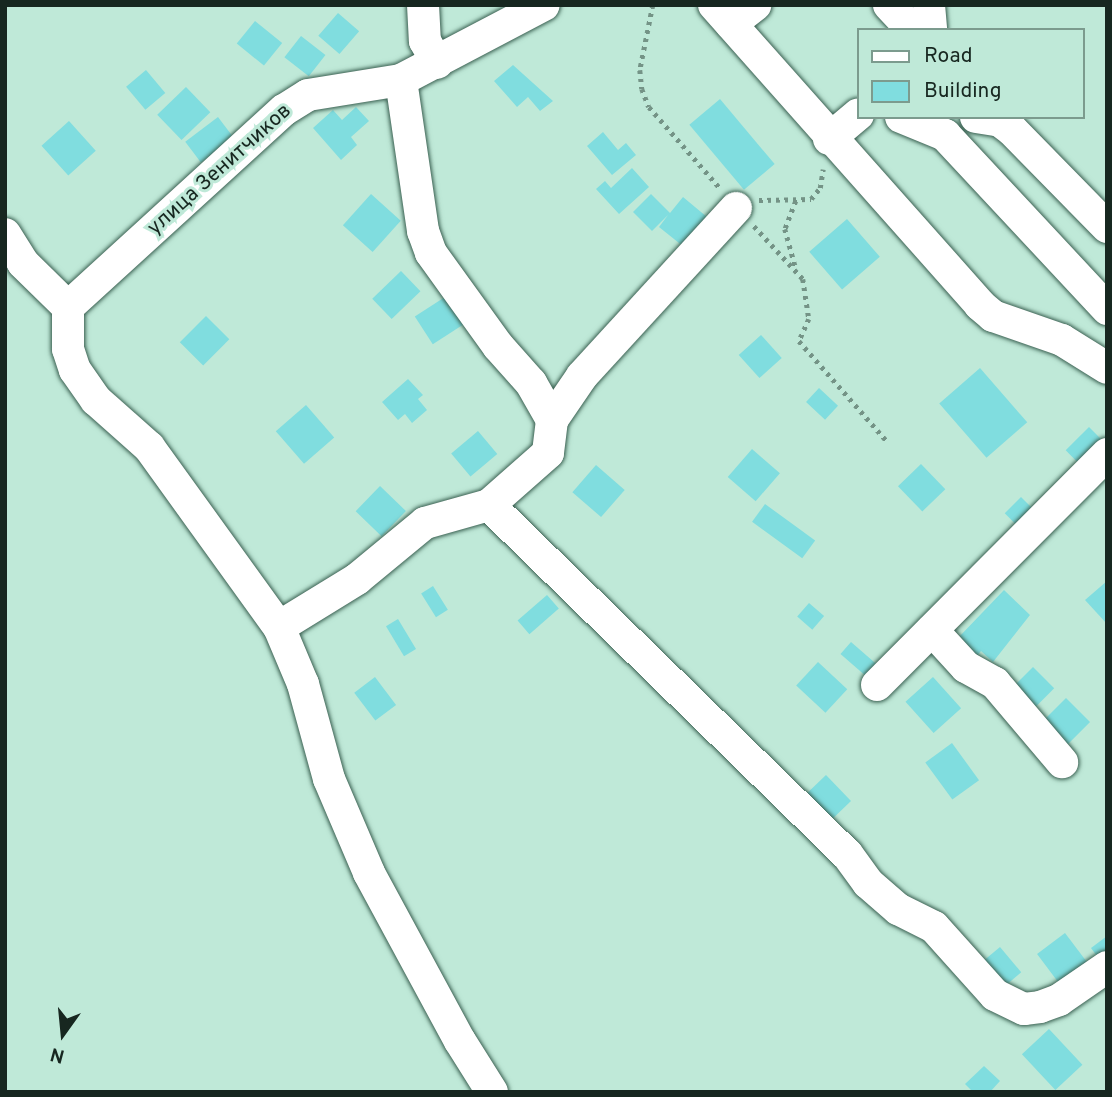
<!DOCTYPE html>
<meta charset="utf-8">
<style>
body{margin:0}
#map{position:relative;width:1112px;height:1097px;overflow:hidden;background:#bfe9d8;font-family:Overpass,sans-serif}
div>[style]{position:absolute}
[style*='--x']{left:calc(var(--x)*1px);top:calc(var(--y)*1px);width:calc(var(--w)*1px);rotate:calc(var(--a)*1deg)}
.building>*{inset:0;background:#80dddf;transform-origin:0 0}
.path>*{height:4.5px;margin-top:-2.25px;transform-origin:0;background:repeating-linear-gradient(90deg,#749386 0 3.5px,transparent 0 8.5px)}
.roads{filter:drop-shadow(0 0 2px #3a6051) drop-shadow(0 0 2px #3a6051)}
.minor>*{height:32px;margin:-16px;padding:0 16px;transform-origin:16px;border-radius:16px;background:#fff}
span{translate:-50% -50%;white-space:nowrap;text-align:center;line-height:1.15;-webkit-text-stroke:6px #bfe9d8;paint-order:stroke}
.street-label{font-size:21px;color:#172720}
.frame{position:absolute;inset:0;border:7px solid #172720;pointer-events:none}
.legend{position:absolute;left:857px;top:28px;width:228px;height:91px;box-sizing:border-box;background:#bfe9d8;border:2px solid #7c9b8e;margin:0;padding:9px 12px;list-style:none;font-size:21px;color:#172720}
.legend li{display:flex;align-items:center;gap:14px;height:35px}
.legend b{width:35px;border:2px solid #7c9b8e}
.north{position:absolute;left:28px;top:999px;width:70px;height:70px;-webkit-text-stroke:5px #bfe9d8;paint-order:stroke;rotate:195deg;font-size:19px;font-weight:700;line-height:28px;text-align:center;color:#172720}
.north::after{content:'';display:block;margin:auto;width:24px;height:32px;background:#172720;clip-path:polygon(50% 0,100% 100%,50% 72%,0 100%)}
</style>
<div id="map">
<div class="building">
<div style="left:338px;top:13px;width:28px;height:30px;rotate:41deg"></div>
<div style="left:255px;top:21px;width:35px;height:29px;rotate:39deg"></div>
<div style="left:301px;top:36px;width:31px;height:27px;rotate:38deg"></div>
<div style="clip-path:polygon(513px 65px,553px 101px,540px 111px,528px 97px,517px 107px,494px 81px)"></div>
<div style="left:146px;top:70px;width:30px;height:26px;rotate:50deg"></div>
<div style="left:186px;top:87px;width:35px;height:40px;rotate:46deg"></div>
<div style="left:720px;top:99px;width:85px;height:40px;rotate:50deg"></div>
<div style="clip-path:polygon(356px 107px,369px 121px,351px 137px,357px 145px,341px 160px,313px 128px,333px 110px,342px 120px)"></div>
<div style="left:218px;top:117px;width:26px;height:41px;rotate:53deg"></div>
<div style="left:69px;top:121px;width:40px;height:37px;rotate:48deg"></div>
<div style="clip-path:polygon(603px 132px,618px 150px,626px 143px,636px 155px,612px 175px,587px 146px)"></div>
<div style="clip-path:polygon(632px 168px,649px 187px,619px 214px,596px 189px,605px 181px,611px 188px)"></div>
<div style="left:371px;top:194px;width:40px;height:42px;rotate:42deg"></div>
<div style="clip-path:polygon(651px 194px,670px 213px,683px 197px,713px 222px,689px 251px,659px 227px,668px 215px,652px 231px,633px 212px)"></div>
<div style="left:847px;top:219px;width:50px;height:50px;rotate:49deg"></div>
<div style="left:401px;top:271px;width:28px;height:40px;rotate:46deg"></div>
<div style="left:445px;top:297px;width:33px;height:36px;rotate:57deg"></div>
<div style="left:206px;top:316px;width:33px;height:37px;rotate:45deg"></div>
<div style="left:761px;top:335px;width:31px;height:30px;rotate:48deg"></div>
<div style="left:980px;top:368px;width:72px;height:54px;rotate:49deg"></div>
<div style="clip-path:polygon(408px 379px,423px 395px,418px 399px,427px 410px,412px 423px,405px 414px,398px 420px,382px 402px)"></div>
<div style="left:819px;top:388px;width:26px;height:19px;rotate:43deg"></div>
<div style="left:306px;top:405px;width:43px;height:40px;rotate:49deg"></div>
<div style="left:1089px;top:427px;width:25px;height:33px;rotate:45deg"></div>
<div style="left:478px;top:431px;width:30px;height:35px;rotate:50deg"></div>
<div style="left:752px;top:449px;width:37px;height:37px;rotate:41deg"></div>
<div style="left:921px;top:464px;width:35px;height:32px;rotate:46deg"></div>
<div style="left:596px;top:465px;width:38px;height:36px;rotate:41deg"></div>
<div style="left:380px;top:486px;width:36px;height:35px;rotate:44deg"></div>
<div style="left:1021px;top:497px;width:21px;height:23px;rotate:45deg"></div>
<div style="left:765px;top:504px;width:62px;height:22px;rotate:36deg"></div>
<div style="clip-path:polygon(1107px 581px,1107px 624px,1085px 600px)"></div>
<div style="left:433px;top:586px;width:28px;height:14px;rotate:58deg"></div>
<div style="clip-path:polygon(1004px 590px,1030px 615px,993px 662px,981px 651px,977px 656px,958px 638px)"></div>
<div style="left:547px;top:595px;width:18px;height:39px;rotate:49deg"></div>
<div style="left:809px;top:603px;width:20px;height:18px;rotate:41deg"></div>
<div style="left:398px;top:619px;width:35px;height:14px;rotate:59deg"></div>
<div style="left:851px;top:642px;width:37px;height:16px;rotate:41deg"></div>
<div style="left:818px;top:662px;width:40px;height:32px;rotate:43deg"></div>
<div style="left:1033px;top:667px;width:30px;height:31px;rotate:45deg"></div>
<div style="left:375px;top:677px;width:35px;height:26px;rotate:53deg"></div>
<div style="left:933px;top:677px;width:42px;height:37px;rotate:48deg"></div>
<div style="left:1066px;top:698px;width:34px;height:35px;rotate:45deg"></div>
<div style="left:952px;top:743px;width:46px;height:33px;rotate:54deg"></div>
<div style="left:826px;top:775px;width:36px;height:34px;rotate:46deg"></div>
<div style="left:1065px;top:933px;width:43px;height:35px;rotate:53deg"></div>
<div style="clip-path:polygon(1107px 936px,1107px 960px,1102px 963px,1091px 948px)"></div>
<div style="left:1000px;top:947px;width:33px;height:27px;rotate:50deg"></div>
<div style="left:1049px;top:1029px;width:49px;height:37px;rotate:47deg"></div>
<div style="clip-path:polygon(984px 1066px,1000px 1081px,990px 1092px,973px 1092px,965px 1084px)"></div>
</div>
<div class="path">
<div style="--x:653;--y:5;--w:66;--a:101.3"></div>
<div style="--x:640;--y:70;--w:19;--a:84"></div>
<div style="--x:642;--y:89;--w:19;--a:69"></div>
<div style="--x:649;--y:107;--w:108;--a:48.8"></div>
<div style="--x:759;--y:200;--w:52;--a:-1.1"></div>
<div style="--x:811;--y:199;--w:14;--a:-51"></div>
<div style="--x:820;--y:188;--w:19;--a:-81"></div>
<div style="--x:796;--y:201;--w:30;--a:111"></div>
<div style="--x:785;--y:229;--w:41;--a:74.6"></div>
<div style="--x:754;--y:226;--w:72;--a:47.2"></div>
<div style="--x:803;--y:279;--w:40;--a:81.5"></div>
<div style="--x:809;--y:319;--w:24;--a:114"></div>
<div style="--x:799;--y:341;--w:133;--a:48.7"></div>
</div>
<div class="roads">
<div class="minor">
<div style="--x:423;--y:5;--w:36;--a:87"></div>
<div style="--x:425;--y:41;--w:25;--a:61"></div>
<div style="--x:714;--y:5;--w:401;--a:48.4"></div>
<div style="--x:980;--y:305;--w:17;--a:40"></div>
<div style="--x:993;--y:316;--w:73;--a:19.2"></div>
<div style="--x:1062;--y:340;--w:53;--a:31.9"></div>
<div style="--x:889;--y:5;--w:34;--a:47"></div>
<div style="--x:929;--y:5;--w:25;--a:85"></div>
<div style="--x:731;--y:24;--w:31;--a:-38"></div>
<div style="--x:401;--y:80;--w:153;--a:81.7"></div>
<div style="--x:423;--y:231;--w:23;--a:70"></div>
<div style="--x:431;--y:253;--w:115;--a:54.2"></div>
<div style="--x:498;--y:346;--w:50;--a:48.3"></div>
<div style="--x:531;--y:383;--w:43;--a:60.4"></div>
<div style="--x:552;--y:420;--w:33;--a:97"></div>
<div style="--x:548;--y:453;--w:79;--a:138.6"></div>
<div style="--x:901;--y:117;--w:48;--a:22.2"></div>
<div style="--x:945;--y:135;--w:238;--a:47"></div>
<div style="--x:976;--y:117;--w:24;--a:9"></div>
<div style="--x:1000;--y:121;--w:15;--a:37"></div>
<div style="--x:1012;--y:130;--w:136;--a:45.6"></div>
<div style="--x:829;--y:139;--w:38;--a:-40"></div>
<div style="--x:5;--y:234;--w:34;--a:58"></div>
<div style="--x:23;--y:263;--w:63;--a:44.4"></div>
<div style="--x:68;--y:307;--w:42;--a:90"></div>
<div style="--x:68;--y:349;--w:22;--a:72"></div>
<div style="--x:75;--y:370;--w:37;--a:55"></div>
<div style="--x:96;--y:400;--w:71;--a:41.6"></div>
<div style="--x:149;--y:447;--w:222;--a:54.2"></div>
<div style="--x:279;--y:627;--w:92;--a:-31.6"></div>
<div style="--x:357;--y:579;--w:88;--a:-39.5"></div>
<div style="--x:425;--y:523;--w:66;--a:-15.7"></div>
<div style="--x:489;--y:505;--w:500;--a:44.3"></div>
<div style="--x:847;--y:854;--w:36;--a:54"></div>
<div style="--x:868;--y:883;--w:40;--a:41"></div>
<div style="--x:898;--y:909;--w:40;--a:26.6"></div>
<div style="--x:934;--y:927;--w:91;--a:48.1"></div>
<div style="--x:995;--y:995;--w:32;--a:26"></div>
<div style="--x:1024;--y:1009;--w:16;--a:-7"></div>
<div style="--x:1040;--y:1007;--w:20;--a:-20"></div>
<div style="--x:1059;--y:1000;--w:58;--a:-34.5"></div>
<div style="--x:68;--y:307;--w:292;--a:-42.4"></div>
<div style="--x:284;--y:110;--w:28;--a:-32"></div>
<div style="--x:308;--y:95;--w:94;--a:-9.2"></div>
<div style="--x:401;--y:80;--w:161;--a:-27.7"></div>
<div style="--x:552;--y:420;--w:53;--a:-55.7"></div>
<div style="--x:582;--y:376;--w:228;--a:-47.5"></div>
<div style="--x:279;--y:627;--w:62;--a:67.2"></div>
<div style="--x:303;--y:684;--w:98;--a:74.7"></div>
<div style="--x:329;--y:779;--w:102;--a:66.9"></div>
<div style="--x:369;--y:873;--w:191;--a:61.6"></div>
<div style="--x:460;--y:1041;--w:60;--a:57.9"></div>
<div style="--x:932;--y:630;--w:50;--a:47.4"></div>
<div style="--x:966;--y:667;--w:33;--a:29"></div>
<div style="--x:995;--y:683;--w:104;--a:49.7"></div>
<div style="--x:877;--y:685;--w:326;--a:-45.1"></div>
</div>
</div>
<div class="street-label">
<span style="left:220px;top:170px;rotate:-42deg">улица Зенитчиков</span>
</div>
<div class="frame"></div>
<ul class="legend">
<li><b style="height:9px;background:#fff"></b>Road</li>
<li><b style="height:19px;background:#80dddf"></b>Building</li>
</ul>
<div class="north">N</div>
</div>
